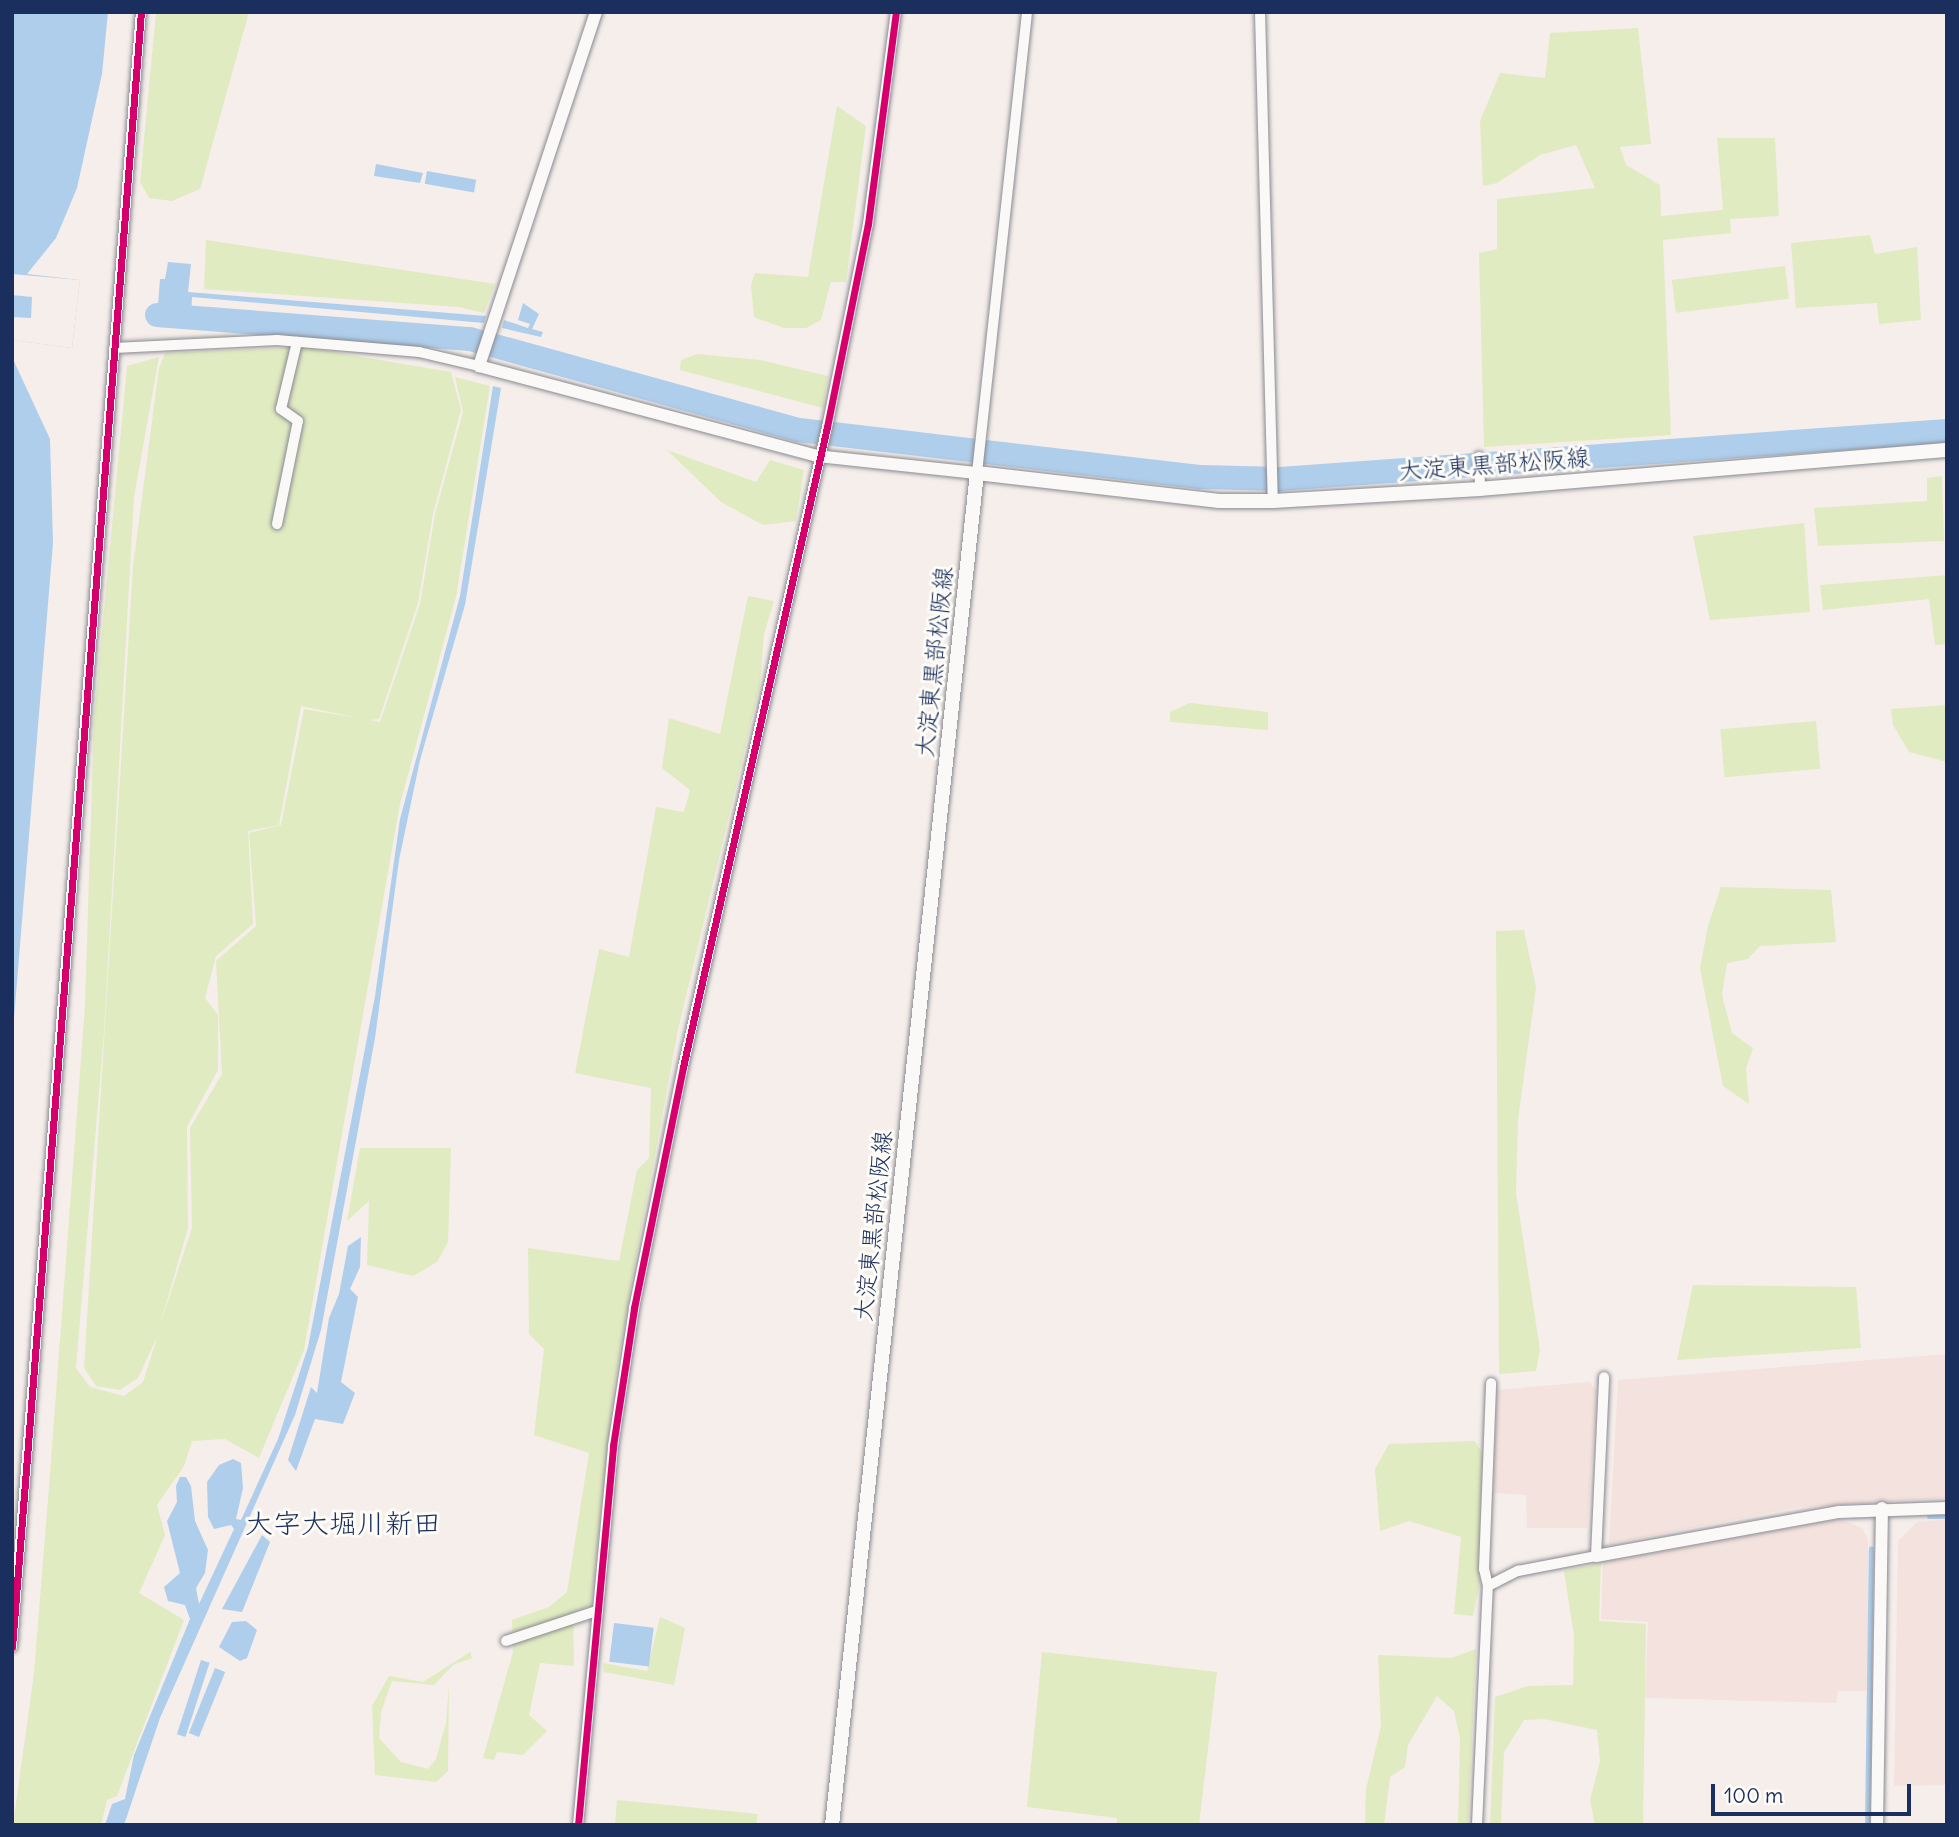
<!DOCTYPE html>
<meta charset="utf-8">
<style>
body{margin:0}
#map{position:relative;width:1959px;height:1837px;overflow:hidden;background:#f5eeeb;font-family:Delius,"Klee One",sans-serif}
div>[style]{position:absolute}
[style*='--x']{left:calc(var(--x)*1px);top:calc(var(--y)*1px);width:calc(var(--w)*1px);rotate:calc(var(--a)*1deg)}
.built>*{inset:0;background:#f4e2de}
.green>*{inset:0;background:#e1ebc1;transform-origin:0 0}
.water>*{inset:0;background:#afceec;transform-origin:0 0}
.pier>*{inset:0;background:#f5eeeb}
.stream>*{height:4.5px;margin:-2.25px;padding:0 2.25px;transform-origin:2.25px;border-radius:2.25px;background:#afceec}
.river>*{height:24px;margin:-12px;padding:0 12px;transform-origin:12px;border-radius:12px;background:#afceec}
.roads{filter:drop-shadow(0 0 2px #898a91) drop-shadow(0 0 2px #898a91)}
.minor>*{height:10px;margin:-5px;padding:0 5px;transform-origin:5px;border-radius:5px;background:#faf9f7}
.tertiary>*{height:12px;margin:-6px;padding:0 6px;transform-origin:6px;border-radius:6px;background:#faf9f7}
.secondary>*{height:14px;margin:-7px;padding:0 7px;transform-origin:7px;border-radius:7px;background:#faf9f7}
.cycleway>*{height:7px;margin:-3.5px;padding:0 3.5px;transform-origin:3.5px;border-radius:3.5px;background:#d6006c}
span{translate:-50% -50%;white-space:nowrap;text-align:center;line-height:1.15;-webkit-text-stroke:6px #fdfcf7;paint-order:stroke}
.street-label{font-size:24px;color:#1b2f5e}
.quarter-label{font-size:28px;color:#1b2f5e}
.frame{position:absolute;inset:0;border:14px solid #1b2f5e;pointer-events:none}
.scale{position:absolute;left:1711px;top:1784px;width:200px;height:32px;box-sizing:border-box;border:4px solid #1b2f5e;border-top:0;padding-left:9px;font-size:21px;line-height:24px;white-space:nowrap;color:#1b2f5e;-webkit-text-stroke:5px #fdfcf7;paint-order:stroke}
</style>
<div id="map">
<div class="built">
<div style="clip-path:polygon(1947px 1354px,1947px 1498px,1799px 1507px,1609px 1544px,1618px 1380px)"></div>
<div style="clip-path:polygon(1590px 1382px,1597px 1391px,1587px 1528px,1527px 1528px,1526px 1495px,1494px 1493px,1496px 1390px)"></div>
<div style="clip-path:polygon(1840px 1519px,1862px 1528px,1868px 1539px,1868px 1691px,1838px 1691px,1836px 1703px,1645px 1698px,1648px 1622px,1601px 1619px,1603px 1562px)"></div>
<div style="clip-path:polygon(1947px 1520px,1947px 1785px,1894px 1786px,1898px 1541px,1917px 1522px)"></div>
</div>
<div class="green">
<div style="clip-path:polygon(156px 12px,249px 12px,200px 189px,172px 201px,149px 198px,140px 182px)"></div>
<div style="clip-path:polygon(1638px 28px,1651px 144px,1620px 147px,1626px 165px,1660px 185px,1661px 216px,1723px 210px,1717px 138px,1775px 138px,1779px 216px,1730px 219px,1731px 233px,1663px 240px,1671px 435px,1484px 447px,1479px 253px,1497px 249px,1497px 199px,1595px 188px,1576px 145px,1540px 155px,1497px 183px,1483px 186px,1480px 121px,1500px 73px,1545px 78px,1550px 33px)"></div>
<div style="clip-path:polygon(837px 106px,866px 126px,846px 282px,831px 282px,821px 320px,806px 328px,784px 328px,754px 317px,751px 285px,755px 273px,808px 277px)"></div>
<div style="clip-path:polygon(1870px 235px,1875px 254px,1917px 247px,1921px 320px,1879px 324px,1877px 303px,1796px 308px,1791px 243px)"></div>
<div style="clip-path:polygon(206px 240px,495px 284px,484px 313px,459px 307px,204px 289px)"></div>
<div style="left:1785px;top:266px;width:33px;height:114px;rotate:83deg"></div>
<div style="clip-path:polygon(evenodd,303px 347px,451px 372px,461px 410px,433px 514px,418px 603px,379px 719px,370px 720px,380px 722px,420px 604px,435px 514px,463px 412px,455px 377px,490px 386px,456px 597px,400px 804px,304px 1350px,259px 1458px,225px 1439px,192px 1441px,184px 1466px,157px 1505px,165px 1535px,139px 1593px,184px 1620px,117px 1796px,107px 1800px,101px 1825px,13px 1825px,34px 1673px,49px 1487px,85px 1006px,94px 717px,127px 366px,159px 357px,134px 497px,104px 1032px,76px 1368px,90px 1387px,124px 1396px,143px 1382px,158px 1335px,138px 1378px,120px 1390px,96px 1386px,84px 1368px,133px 566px,159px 368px,165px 353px,303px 347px,301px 706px,358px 718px,304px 709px,281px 825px,249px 833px,256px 926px,216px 961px,222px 1074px,190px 1128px,192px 1228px,160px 1325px,188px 1228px,187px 1127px,218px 1070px,218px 1015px,205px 998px,216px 956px,253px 924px,248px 831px,279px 825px,301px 706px)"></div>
<div style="clip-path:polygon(697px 354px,760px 360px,828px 376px,823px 408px,680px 370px,681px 360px)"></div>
<div style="clip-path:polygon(667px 450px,756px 482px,770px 460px,804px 470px,796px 521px,763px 525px,721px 502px)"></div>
<div style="clip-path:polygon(1942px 476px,1944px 541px,1818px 546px,1814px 508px,1927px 501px,1927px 478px)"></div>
<div style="clip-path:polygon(1804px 523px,1810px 612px,1710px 620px,1693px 536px)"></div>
<div style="clip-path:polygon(1947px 575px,1947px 644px,1935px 645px,1929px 599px,1823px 610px,1820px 585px)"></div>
<div style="clip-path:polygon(748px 596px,774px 601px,764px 634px,760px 685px,678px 1030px,632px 1279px,614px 1387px,591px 1605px,573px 1613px,574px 1666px,540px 1663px,529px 1715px,547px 1731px,523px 1755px,497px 1752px,494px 1760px,483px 1758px,513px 1652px,512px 1620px,549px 1607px,567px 1592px,589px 1453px,534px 1435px,544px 1349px,529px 1334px,528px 1248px,619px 1261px,637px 1170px,649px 1158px,651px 1088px,575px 1073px,599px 949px,629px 957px,656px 807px,684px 812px,690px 790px,662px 768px,669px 718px,720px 734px)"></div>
<div style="clip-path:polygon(1190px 703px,1268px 712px,1268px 730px,1170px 722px,1170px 712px)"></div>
<div style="clip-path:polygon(1947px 705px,1947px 762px,1909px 752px,1893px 725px,1891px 709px)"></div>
<div style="left:1816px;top:721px;width:48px;height:96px;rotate:85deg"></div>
<div style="clip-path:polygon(1721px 887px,1831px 890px,1836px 942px,1760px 946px,1748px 959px,1727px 963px,1722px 995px,1732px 1033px,1753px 1048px,1746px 1068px,1749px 1104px,1723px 1086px,1700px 968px,1708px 926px)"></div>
<div style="clip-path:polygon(1524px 930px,1536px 987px,1518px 1120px,1516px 1193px,1540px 1350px,1536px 1371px,1499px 1374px,1496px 931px)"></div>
<div style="clip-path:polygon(360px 1148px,451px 1148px,448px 1242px,437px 1262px,413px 1276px,367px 1265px,369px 1201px,347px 1221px)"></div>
<div style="clip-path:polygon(1693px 1285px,1856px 1287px,1861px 1348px,1677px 1360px)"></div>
<div style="clip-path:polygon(1475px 1441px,1483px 1454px,1480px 1582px,1473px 1616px,1454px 1614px,1461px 1537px,1409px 1521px,1380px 1531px,1375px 1469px,1389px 1444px)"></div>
<div style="clip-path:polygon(1601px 1563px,1599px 1621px,1646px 1624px,1643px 1825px,1595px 1825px,1590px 1800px,1600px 1761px,1597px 1730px,1544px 1719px,1524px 1720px,1504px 1752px,1501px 1825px,1490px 1825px,1495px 1697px,1528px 1686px,1573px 1685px,1574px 1636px,1564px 1571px)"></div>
<div style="clip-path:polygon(660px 1617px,685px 1628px,674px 1685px,604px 1672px,603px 1663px,647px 1671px)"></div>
<div style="clip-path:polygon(1476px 1649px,1468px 1825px,1458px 1825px,1460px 1739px,1454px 1711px,1437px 1696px,1408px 1745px,1405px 1767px,1390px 1777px,1384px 1825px,1365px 1825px,1366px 1789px,1381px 1726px,1378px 1655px,1451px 1658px)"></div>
<div style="clip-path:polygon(470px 1652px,472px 1658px,453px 1665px,434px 1685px,392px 1681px,381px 1712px,379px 1738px,401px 1762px,428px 1769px,436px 1759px,446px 1723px,449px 1684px,448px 1771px,436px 1782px,375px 1775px,372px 1706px,389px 1676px,423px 1682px)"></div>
<div style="clip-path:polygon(1042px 1652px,1217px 1672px,1199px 1825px,1117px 1825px,1117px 1818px,1027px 1807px)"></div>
<div style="clip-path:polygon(617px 1800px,758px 1814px,756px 1825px,615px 1825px)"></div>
</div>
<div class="water">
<div style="clip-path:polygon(12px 12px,108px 12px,102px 74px,77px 188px,56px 238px,27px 274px,80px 280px,72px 348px,12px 340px)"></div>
<div style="clip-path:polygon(376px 164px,423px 173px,420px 183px,374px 176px)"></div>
<div style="left:427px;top:171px;width:50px;height:13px;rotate:10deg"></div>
<div style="clip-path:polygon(168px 262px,191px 264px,188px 292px,486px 316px,484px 323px,192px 297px,191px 322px,157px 318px,160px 279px,165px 279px)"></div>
<div style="clip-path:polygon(523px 303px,539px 314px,532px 329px,543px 332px,541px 337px,502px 328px,504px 320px,528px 328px,530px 324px,518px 320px)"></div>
<div style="clip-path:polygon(12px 357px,50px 439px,53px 543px,12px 1043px)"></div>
<div style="clip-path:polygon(493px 386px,501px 388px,465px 605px,420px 760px,399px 860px,375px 1038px,321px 1330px,295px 1415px,160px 1718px,124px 1825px,105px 1825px,112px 1804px,125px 1799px,134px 1755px,190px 1619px,185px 1605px,168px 1601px,164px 1587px,180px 1573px,167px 1521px,177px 1502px,176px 1486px,180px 1477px,186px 1477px,191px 1486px,195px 1521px,208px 1550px,205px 1573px,196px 1588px,199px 1604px,234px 1529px,231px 1525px,214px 1529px,208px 1517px,207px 1482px,219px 1465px,233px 1459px,241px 1463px,243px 1488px,236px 1519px,241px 1520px,278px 1439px,308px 1347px,375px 996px,400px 819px,460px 596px)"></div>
<div style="clip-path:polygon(361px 1237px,360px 1267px,350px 1289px,358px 1297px,341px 1382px,355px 1393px,343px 1424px,315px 1419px,296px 1471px,288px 1460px,311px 1387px,317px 1393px,329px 1318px,339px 1294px,348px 1246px)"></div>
<div style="clip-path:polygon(262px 1535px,270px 1542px,242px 1612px,222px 1609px)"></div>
<div style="clip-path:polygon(246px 1621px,257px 1630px,247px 1658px,240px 1661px,219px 1647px,232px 1622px)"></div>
<div style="left:614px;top:1623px;width:40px;height:39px;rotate:7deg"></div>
<div style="left:201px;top:1660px;width:9px;height:78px;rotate:18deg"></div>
<div style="left:215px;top:1668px;width:11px;height:70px;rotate:22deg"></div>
</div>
<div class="pier">
<div style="clip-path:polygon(12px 274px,80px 280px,72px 348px,12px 340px,12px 317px,31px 318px,32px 297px,12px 295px)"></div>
</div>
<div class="stream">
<div style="--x:1929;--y:1517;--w:18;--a:0"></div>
<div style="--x:1867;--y:1825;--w:276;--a:-89.2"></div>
</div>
<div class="river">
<div style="--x:157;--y:315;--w:314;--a:4.4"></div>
<div style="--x:470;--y:339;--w:341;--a:15.5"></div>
<div style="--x:799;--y:430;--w:405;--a:6.7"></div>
<div style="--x:1201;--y:477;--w:79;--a:1.5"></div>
<div style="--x:1280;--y:479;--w:669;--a:-4.12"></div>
</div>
<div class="roads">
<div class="minor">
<div style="--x:1260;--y:12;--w:489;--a:88.5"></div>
<div style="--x:114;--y:348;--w:163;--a:-2.8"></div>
<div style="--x:277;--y:340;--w:143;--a:4.8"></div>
<div style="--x:419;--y:352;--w:62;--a:13.1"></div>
<div style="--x:1479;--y:457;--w:32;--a:88"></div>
<div style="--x:977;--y:473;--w:464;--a:-83.8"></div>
<div style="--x:277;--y:524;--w:105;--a:-78.5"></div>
<div style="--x:298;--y:421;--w:21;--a:-145"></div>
<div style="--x:281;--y:409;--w:69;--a:-76.6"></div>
<div style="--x:1488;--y:1586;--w:34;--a:-27"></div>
<div style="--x:1518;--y:1571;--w:79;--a:-10.9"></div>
<div style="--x:1596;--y:1556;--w:179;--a:-87.4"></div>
<div style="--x:506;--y:1641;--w:95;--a:-18.4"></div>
<div style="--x:12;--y:1647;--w:1640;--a:-85.49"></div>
<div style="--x:578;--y:1825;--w:381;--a:-84.7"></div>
<div style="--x:613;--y:1446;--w:140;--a:-81.3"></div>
<div style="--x:634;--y:1308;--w:246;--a:-78.5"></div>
<div style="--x:683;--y:1067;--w:656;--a:-77.32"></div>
<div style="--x:827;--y:427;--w:207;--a:-78.6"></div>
<div style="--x:868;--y:224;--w:214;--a:-82.5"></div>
<div style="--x:1477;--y:1825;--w:239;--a:-87.4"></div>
<div style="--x:1488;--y:1586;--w:17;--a:-103"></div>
<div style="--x:1484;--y:1569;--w:186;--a:-87.8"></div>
</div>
<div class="tertiary">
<div style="--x:596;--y:12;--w:373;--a:108.3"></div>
<div style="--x:479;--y:366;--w:350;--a:14.9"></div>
<div style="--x:817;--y:456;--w:161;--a:6.1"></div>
<div style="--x:1596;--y:1556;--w:247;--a:-10.3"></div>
<div style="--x:1839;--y:1512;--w:108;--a:-2.1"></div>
<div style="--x:1877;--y:1825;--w:317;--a:-89.1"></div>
</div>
<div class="secondary">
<div style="--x:832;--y:1825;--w:1360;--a:-83.88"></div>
<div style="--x:977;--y:473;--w:244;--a:6.6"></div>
<div style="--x:1219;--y:501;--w:54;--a:0"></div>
<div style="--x:1273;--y:501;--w:207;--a:-3.3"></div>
<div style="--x:1480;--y:489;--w:469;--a:-4.8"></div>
</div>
</div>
<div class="cycleway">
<div style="--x:12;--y:1647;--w:1640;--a:-85.49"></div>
<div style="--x:578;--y:1825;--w:381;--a:-84.7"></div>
<div style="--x:613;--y:1446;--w:140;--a:-81.3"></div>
<div style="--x:634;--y:1308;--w:246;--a:-78.5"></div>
<div style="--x:683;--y:1067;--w:656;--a:-77.32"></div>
<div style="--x:827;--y:427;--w:207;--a:-78.6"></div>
<div style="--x:868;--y:224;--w:214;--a:-82.5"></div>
</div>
<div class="street-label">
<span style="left:1494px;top:464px;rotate:-4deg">大淀東黒部松阪線</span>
<span style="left:934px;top:662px;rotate:-84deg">大淀東黒部松阪線</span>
<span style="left:873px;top:1226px;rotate:-84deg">大淀東黒部松阪線</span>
</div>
<div class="quarter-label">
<span style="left:343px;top:1523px">大字大堀川新田</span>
</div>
<div class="frame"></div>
<div class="scale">100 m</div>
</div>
